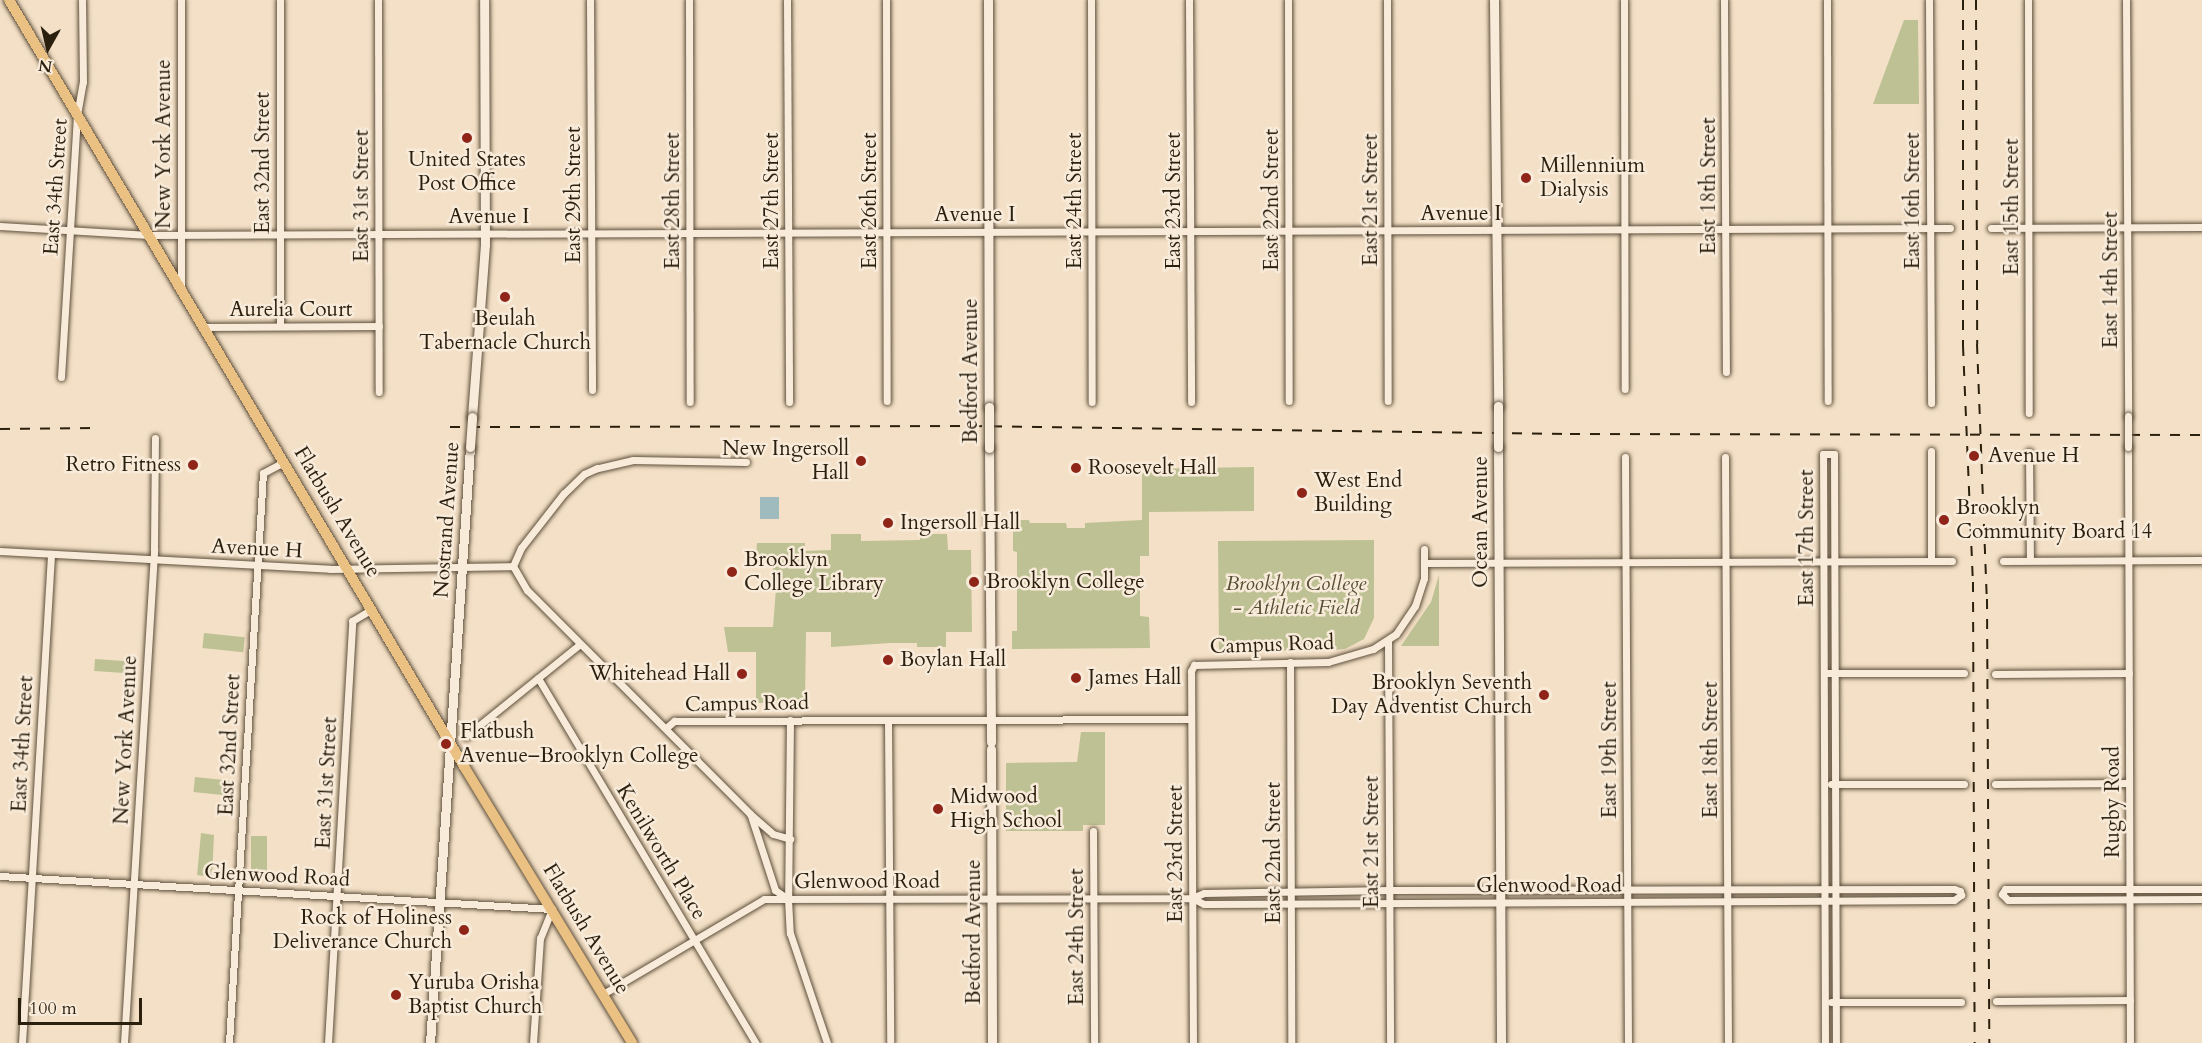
<!DOCTYPE html>
<meta charset="utf-8">
<style>
body{margin:0}
#map{position:relative;width:2202px;height:1043px;overflow:hidden;background:#f4e0c6;font-family:Cardo,serif}
div>[style]{position:absolute}
[style*='--x']{left:calc(var(--x)*1px);top:calc(var(--y)*1px);width:calc(var(--w)*1px);rotate:calc(var(--a)*1deg)}
.green>*{inset:0;background:#bec193;transform-origin:0 0}
.water>*{inset:0;background:#a0bbbe;transform-origin:0 0}
.roads{filter:drop-shadow(0 0 2px #5d4f3b) drop-shadow(0 0 2px #5d4f3b)}
.street>*{height:7px;margin:-3.5px;padding:0 3.5px;transform-origin:3.5px;border-radius:3.5px;background:#f8ebda}
.secondary>*{height:9px;margin:-4.5px;padding:0 4.5px;transform-origin:4.5px;border-radius:4.5px;background:#f8ebda}
.primary>*{height:10px;margin:-5px;padding:0 5px;transform-origin:5px;border-radius:5px;background:#eac083}
.rail>*{height:2px;margin-top:-1px;transform-origin:0;background:repeating-linear-gradient(90deg,#2b1f0d 0 10px,transparent 0 20px)}
.bridges{filter:drop-shadow(0 0 2px #5d4f3b) drop-shadow(0 0 2px #5d4f3b)}
.street-bridge>*{height:7px;margin:-3.5px;padding:0 3.5px;transform-origin:3.5px;border-radius:3.5px;background:#f8ebda}
.secondary-bridge>*{height:9px;margin:-4.5px;padding:0 4.5px;transform-origin:4.5px;border-radius:4.5px;background:#f8ebda}
.dots>*{width:16px;height:16px;translate:-50% -50%;box-sizing:border-box;border:3px solid #f8ebda;border-radius:50%}
span{translate:-50% -50%;white-space:nowrap;text-align:center;line-height:1.15;-webkit-text-stroke:5px #f8ebda;paint-order:stroke}
.street-label{font-size:21px;color:#2b1f0d}
.poi-label{font-size:21px;color:#2b1f0d}
.left{translate:0 -50%;text-align:left}
.right{translate:-100% -50%;text-align:right}
.park-label{font-size:21px;color:#575035;font-style:italic}
.north{position:absolute;left:18px;top:18px;width:60px;height:60px;-webkit-text-stroke:4px #f8ebda;paint-order:stroke;rotate:188deg;font-size:16px;font-weight:700;line-height:24px;text-align:center;color:#2b1f0d}
.north::after{content:'';display:block;margin:auto;width:21px;height:27px;background:#2b1f0d;clip-path:polygon(50% 0,100% 100%,50% 72%,0 100%)}
.scale{position:absolute;left:18px;top:998px;width:124px;height:27px;box-sizing:border-box;border:3px solid #2b1f0d;border-top:0;padding-left:8px;font-size:18px;line-height:21px;white-space:nowrap;color:#2b1f0d;-webkit-text-stroke:4px #f8ebda;paint-order:stroke}
</style>
<div id="map">
<div class="green">
<div style="clip-path:polygon(1904px 20px,1918px 20px,1919px 104px,1873px 104px)"></div>
<div style="clip-path:polygon(1254px 467px,1254px 511px,1149px 512px,1149px 556px,1140px 556px,1140px 616px,1149px 617px,1150px 648px,1012px 649px,1012px 631px,1017px 631px,1017px 552px,1013px 551px,1013px 520px,1029px 520px,1030px 523px,1066px 523px,1067px 528px,1085px 528px,1085px 523px,1142px 520px,1142px 469px)"></div>
<div style="clip-path:polygon(831px 534px,861px 534px,861px 541px,920px 540px,920px 534px,947px 534px,948px 550px,971px 550px,972px 632px,946px 632px,946px 647px,917px 647px,917px 643px,890px 643px,831px 647px,831px 632px,806px 632px,805px 703px,756px 703px,756px 652px,728px 652px,724px 627px,773px 627px,776px 589px,773px 588px,773px 559px,753px 561px,756px 555px,757px 543px,805px 543px,805px 551px,831px 550px)"></div>
<div style="clip-path:polygon(1374px 540px,1374px 618px,1364px 639px,1345px 649px,1333px 650px,1219px 651px,1218px 541px)"></div>
<div style="clip-path:polygon(1439px 575px,1439px 646px,1401px 646px,1431px 602px)"></div>
<div style="left:204px;top:633px;width:41px;height:15px;rotate:6deg"></div>
<div style="left:95px;top:659px;width:41px;height:12px;rotate:4deg"></div>
<div style="clip-path:polygon(1081px 732px,1105px 732px,1105px 825px,1083px 825px,1083px 831px,1006px 831px,1006px 763px,1077px 762px)"></div>
<div style="left:195px;top:777px;width:41px;height:15px;rotate:6deg"></div>
<div style="clip-path:polygon(201px 833px,214px 835px,212px 877px,197px 875px)"></div>
<div style="left:251px;top:836px;width:16px;height:42px"></div>
</div>
<div class="water">
<div style="clip-path:polygon(1920px 196px,1920px 215px,1904px 215px,1907px 201px)"></div>
<div style="left:760px;top:497px;width:19px;height:22px"></div>
</div>
<div class="roads">
<div class="street">
<div style="--x:181;--y:0;--w:288;--a:90"></div>
<div style="--x:280;--y:0;--w:326;--a:90"></div>
<div style="--x:378;--y:0;--w:392;--a:89.9"></div>
<div style="--x:590;--y:0;--w:390;--a:89.7"></div>
<div style="--x:689;--y:0;--w:402;--a:89.9"></div>
<div style="--x:787;--y:0;--w:402;--a:89.7"></div>
<div style="--x:886;--y:0;--w:401;--a:89.9"></div>
<div style="--x:1091;--y:0;--w:402;--a:89.9"></div>
<div style="--x:1189;--y:0;--w:402;--a:89.7"></div>
<div style="--x:1288;--y:0;--w:401;--a:89.9"></div>
<div style="--x:1387;--y:0;--w:401;--a:89.9"></div>
<div style="--x:1624;--y:0;--w:389;--a:89.9"></div>
<div style="--x:1724;--y:0;--w:372;--a:89.7"></div>
<div style="--x:1827;--y:0;--w:401;--a:89.9"></div>
<div style="--x:1929;--y:0;--w:403;--a:89.7"></div>
<div style="--x:2028;--y:0;--w:413;--a:89.9"></div>
<div style="--x:2126;--y:0;--w:416;--a:89.7"></div>
<div style="--x:0;--y:226;--w:149;--a:3.5"></div>
<div style="--x:149;--y:235;--w:1801;--a:-0.22"></div>
<div style="--x:1991;--y:228;--w:211;--a:-0.3"></div>
<div style="--x:204;--y:327;--w:175;--a:-0.3"></div>
<div style="--x:61;--y:377;--w:262;--a:-86.5"></div>
<div style="--x:77;--y:115;--w:34;--a:-80"></div>
<div style="--x:83;--y:82;--w:82;--a:-90.7"></div>
<div style="--x:2128;--y:447;--w:596;--a:89.81"></div>
<div style="--x:1931;--y:451;--w:110;--a:90"></div>
<div style="--x:2029;--y:452;--w:108;--a:89.5"></div>
<div style="--x:1625;--y:457;--w:586;--a:89.71"></div>
<div style="--x:1725;--y:457;--w:586;--a:89.71"></div>
<div style="--x:746;--y:462;--w:113;--a:-179"></div>
<div style="--x:633;--y:460;--w:37;--a:167"></div>
<div style="--x:597;--y:468;--w:14;--a:155"></div>
<div style="--x:584;--y:474;--w:28;--a:136"></div>
<div style="--x:564;--y:493;--w:70;--a:128"></div>
<div style="--x:521;--y:548;--w:20;--a:114"></div>
<div style="--x:513;--y:566;--w:28;--a:60"></div>
<div style="--x:527;--y:590;--w:316;--a:45.1"></div>
<div style="--x:750;--y:814;--w:30;--a:41"></div>
<div style="--x:773;--y:834;--w:18;--a:16"></div>
<div style="--x:0;--y:551;--w:330;--a:3.1"></div>
<div style="--x:330;--y:569;--w:183;--a:-0.9"></div>
<div style="--x:2003;--y:561;--w:199;--a:-0.3"></div>
<div style="--x:1426;--y:563;--w:526;--a:-0.22"></div>
<div style="--x:1388;--y:641;--w:402;--a:89.7"></div>
<div style="--x:1290;--y:662;--w:381;--a:89.8"></div>
<div style="--x:1824;--y:673;--w:140;--a:0"></div>
<div style="--x:1995;--y:674;--w:134;--a:-0.4"></div>
<div style="--x:538;--y:678;--w:425;--a:59.2"></div>
<div style="--x:790;--y:720;--w:179;--a:90.6"></div>
<div style="--x:788;--y:899;--w:34;--a:87"></div>
<div style="--x:790;--y:933;--w:116;--a:71.4"></div>
<div style="--x:888;--y:720;--w:323;--a:89.6"></div>
<div style="--x:666;--y:728;--w:11;--a:-41"></div>
<div style="--x:674;--y:721;--w:517;--a:-0.22"></div>
<div style="--x:466;--y:736;--w:146;--a:-38.9"></div>
<div style="--x:1831;--y:784;--w:133;--a:0"></div>
<div style="--x:1995;--y:784;--w:134;--a:-0.4"></div>
<div style="--x:751;--y:816;--w:78;--a:72"></div>
<div style="--x:775;--y:890;--w:16;--a:35"></div>
<div style="--x:1093;--y:831;--w:212;--a:89.7"></div>
<div style="--x:0;--y:876;--w:553;--a:3.42"></div>
<div style="--x:552;--y:909;--w:31;--a:112"></div>
<div style="--x:540;--y:938;--w:105;--a:93.8"></div>
<div style="--x:2202;--y:889;--w:197;--a:180"></div>
<div style="--x:2005;--y:889;--w:6;--a:121"></div>
<div style="--x:2002;--y:894;--w:8;--a:45"></div>
<div style="--x:2008;--y:900;--w:194;--a:-0.3"></div>
<div style="--x:603;--y:994;--w:187;--a:-30.5"></div>
<div style="--x:764;--y:899;--w:428;--a:-0.1"></div>
<div style="--x:1192;--y:898;--w:13;--a:27"></div>
<div style="--x:1204;--y:904;--w:750;--a:-0.31"></div>
<div style="--x:1954;--y:900;--w:9;--a:-36"></div>
<div style="--x:1961;--y:895;--w:4;--a:-104"></div>
<div style="--x:1960;--y:891;--w:6;--a:-162"></div>
<div style="--x:1954;--y:889;--w:565;--a:179.9"></div>
<div style="--x:1389;--y:890;--w:185;--a:179.1"></div>
<div style="--x:1204;--y:893;--w:13;--a:157"></div>
<div style="--x:1996;--y:1001;--w:134;--a:-0.4"></div>
<div style="--x:1831;--y:1002;--w:130;--a:0"></div>
<div style="--x:22;--y:1043;--w:490;--a:-86.6"></div>
<div style="--x:124;--y:1043;--w:495;--a:-86.5"></div>
<div style="--x:154;--y:549;--w:111;--a:-89.5"></div>
<div style="--x:229;--y:1043;--w:571;--a:-86.59"></div>
<div style="--x:263;--y:473;--w:24;--a:-28"></div>
<div style="--x:328;--y:1043;--w:423;--a:-86.7"></div>
<div style="--x:352;--y:621;--w:23;--a:-31"></div>
<div style="--x:1193;--y:1043;--w:372;--a:-90.3"></div>
<div style="--x:1191;--y:671;--w:7;--a:-63"></div>
<div style="--x:1194;--y:665;--w:134;--a:-1.3"></div>
<div style="--x:1328;--y:662;--w:47;--a:-16.1"></div>
<div style="--x:1373;--y:649;--w:27;--a:-33"></div>
<div style="--x:1396;--y:634;--w:34;--a:-56"></div>
<div style="--x:1415;--y:606;--w:29;--a:-72"></div>
<div style="--x:1424;--y:578;--w:29;--a:-90"></div>
<div style="--x:1825;--y:1043;--w:589;--a:-90.19"></div>
<div style="--x:1823;--y:454;--w:11;--a:0"></div>
<div style="--x:1834;--y:454;--w:589;--a:89.81"></div>
</div>
<div class="secondary">
<div style="--x:988;--y:0;--w:407;--a:89.9"></div>
<div style="--x:1494;--y:0;--w:406;--a:89.4"></div>
<div style="--x:472;--y:417;--w:172;--a:-85.7"></div>
<div style="--x:485;--y:245;--w:245;--a:-90.2"></div>
<div style="--x:1498;--y:447;--w:596;--a:89.71"></div>
<div style="--x:989;--y:448;--w:294;--a:89.6"></div>
<div style="--x:991;--y:749;--w:294;--a:89.8"></div>
<div style="--x:430;--y:1043;--w:597;--a:-86.16"></div>
</div>
<div class="primary">
<div style="--x:9;--y:0;--w:893;--a:59.3"></div>
<div style="--x:465;--y:768;--w:322;--a:58.7"></div>
</div>
</div>
<div class="rail">
<div style="--x:1963;--y:0;--w:346;--a:90"></div>
<div style="--x:1963;--y:346;--w:236;--a:87.6"></div>
<div style="--x:1973;--y:582;--w:461;--a:89.8"></div>
<div style="--x:1976;--y:0;--w:344;--a:89.8"></div>
<div style="--x:1977;--y:344;--w:255;--a:87.8"></div>
<div style="--x:1987;--y:599;--w:444;--a:89.7"></div>
<div style="--x:450;--y:427;--w:522;--a:-0.11"></div>
<div style="--x:972;--y:426;--w:598;--a:0.77"></div>
<div style="--x:1570;--y:434;--w:632;--a:0.09"></div>
<div style="--x:0;--y:429;--w:96;--a:-0.6"></div>
</div>
<div class="bridges">
<div class="street-bridge">
<div style="--x:2128;--y:416;--w:31;--a:90"></div>
</div>
<div class="secondary-bridge">
<div style="--x:1498;--y:406;--w:41;--a:90"></div>
<div style="--x:989;--y:407;--w:41;--a:90"></div>
<div style="--x:470;--y:447;--w:30;--a:-86"></div>
</div>
</div>
<div class="dots">
<div style="left:467px;top:138px;background:#8f2418"></div>
<div style="left:1526px;top:178px;background:#8f2418"></div>
<div style="left:505px;top:297px;background:#8f2418"></div>
<div style="left:1974px;top:456px;background:#8f2418"></div>
<div style="left:861px;top:461px;background:#8f2418"></div>
<div style="left:193px;top:465px;background:#8f2418"></div>
<div style="left:1076px;top:468px;background:#8f2418"></div>
<div style="left:1302px;top:493px;background:#8f2418"></div>
<div style="left:1944px;top:520px;background:#8f2418"></div>
<div style="left:888px;top:523px;background:#8f2418"></div>
<div style="left:732px;top:572px;background:#8f2418"></div>
<div style="left:974px;top:582px;background:#8f2418"></div>
<div style="left:888px;top:660px;background:#8f2418"></div>
<div style="left:742px;top:674px;background:#8f2418"></div>
<div style="left:1076px;top:678px;background:#8f2418"></div>
<div style="left:1544px;top:695px;background:#8f2418"></div>
<div style="left:446px;top:744px;background:#8f2418"></div>
<div style="left:938px;top:809px;background:#8f2418"></div>
<div style="left:464px;top:930px;background:#8f2418"></div>
<div style="left:396px;top:995px;background:#8f2418"></div>
</div>
<div class="street-label">
<span style="left:164px;top:144px;rotate:-90deg">New York Avenue</span>
<span style="left:263px;top:163px;rotate:-90deg">East 32nd Street</span>
<span style="left:1709px;top:186px;rotate:-90deg">East 18th Street</span>
<span style="left:56px;top:187px;rotate:-86deg">East 34th Street</span>
<span style="left:574px;top:195px;rotate:-90deg">East 29th Street</span>
<span style="left:362px;top:196px;rotate:-90deg">East 31st Street</span>
<span style="left:1272px;top:200px;rotate:-90deg">East 22nd Street</span>
<span style="left:1371px;top:200px;rotate:-90deg">East 21st Street</span>
<span style="left:673px;top:201px;rotate:-90deg">East 28th Street</span>
<span style="left:772px;top:201px;rotate:-90deg">East 27th Street</span>
<span style="left:870px;top:201px;rotate:-90deg">East 26th Street</span>
<span style="left:1075px;top:201px;rotate:-90deg">East 24th Street</span>
<span style="left:1174px;top:201px;rotate:-90deg">East 23rd Street</span>
<span style="left:1913px;top:201px;rotate:-90deg">East 16th Street</span>
<span style="left:2012px;top:207px;rotate:-90deg">East 15th Street</span>
<span style="left:1461px;top:214px">Avenue I</span>
<span style="left:975px;top:215px">Avenue I</span>
<span style="left:489px;top:217px">Avenue I</span>
<span style="left:2111px;top:280px;rotate:-90deg">East 14th Street</span>
<span style="left:291px;top:310px">Aurelia Court</span>
<span style="left:971px;top:371px;rotate:-90deg">Bedford Avenue</span>
<span style="left:337px;top:512px;rotate:59deg">Flatbush Avenue</span>
<span style="left:447px;top:520px;rotate:-86deg">Nostrand Avenue</span>
<span style="left:1481px;top:522px;rotate:-90deg">Ocean Avenue</span>
<span style="left:1807px;top:538px;rotate:-90deg">East 17th Street</span>
<span style="left:257px;top:549px;rotate:3deg">Avenue H</span>
<span style="left:1272px;top:645px;rotate:-2deg">Campus Road</span>
<span style="left:747px;top:704px;rotate:-1deg">Campus Road</span>
<span style="left:126px;top:740px;rotate:-87deg">New York Avenue</span>
<span style="left:23px;top:744px;rotate:-87deg">East 34th Street</span>
<span style="left:230px;top:745px;rotate:-87deg">East 32nd Street</span>
<span style="left:1610px;top:750px;rotate:-90deg">East 19th Street</span>
<span style="left:1711px;top:750px;rotate:-90deg">East 18th Street</span>
<span style="left:327px;top:783px;rotate:-87deg">East 31st Street</span>
<span style="left:2113px;top:802px;rotate:-90deg">Rugby Road</span>
<span style="left:1372px;top:842px;rotate:-90deg">East 21st Street</span>
<span style="left:661px;top:852px;rotate:59deg">Kenilworth Place</span>
<span style="left:1274px;top:853px;rotate:-90deg">East 22nd Street</span>
<span style="left:1176px;top:854px;rotate:-90deg">East 23rd Street</span>
<span style="left:277px;top:876px;rotate:3deg">Glenwood Road</span>
<span style="left:867px;top:882px">Glenwood Road</span>
<span style="left:1549px;top:886px">Glenwood Road</span>
<span style="left:586px;top:929px;rotate:59deg">Flatbush Avenue</span>
<span style="left:974px;top:932px;rotate:-90deg">Bedford Avenue</span>
<span style="left:1077px;top:937px;rotate:-90deg">East 24th Street</span>
</div>
<div class="poi-label">
<span style="left:467px;top:172px">United States<br>Post Office</span>
<span class="left" style="left:1540px;top:178px">Millennium<br>Dialysis</span>
<span style="left:505px;top:331px">Beulah<br>Tabernacle Church</span>
<span class="right" style="left:849px;top:461px">New Ingersoll<br>Hall</span>
<span class="left" style="left:1988px;top:456px">Avenue H</span>
<span class="right" style="left:181px;top:465px">Retro Fitness</span>
<span class="left" style="left:1088px;top:468px">Roosevelt Hall</span>
<span class="left" style="left:1314px;top:493px">West End<br>Building</span>
<span class="left" style="left:1956px;top:520px">Brooklyn<br>Community Board 14</span>
<span class="left" style="left:900px;top:523px">Ingersoll Hall</span>
<span class="left" style="left:744px;top:572px">Brooklyn<br>College Library</span>
<span class="left" style="left:986px;top:582px">Brooklyn College</span>
<span class="left" style="left:900px;top:660px">Boylan Hall</span>
<span class="right" style="left:730px;top:674px">Whitehead Hall</span>
<span class="left" style="left:1088px;top:678px">James Hall</span>
<span class="right" style="left:1532px;top:695px">Brooklyn Seventh<br>Day Adventist Church</span>
<span class="left" style="left:460px;top:744px">Flatbush<br>Avenue–Brooklyn College</span>
<span class="left" style="left:950px;top:809px">Midwood<br>High School</span>
<span class="right" style="left:452px;top:930px">Rock of Holiness<br>Deliverance Church</span>
<span class="left" style="left:408px;top:995px">Yuruba Orisha<br>Baptist Church</span>
</div>
<div class="park-label">
<span style="left:1296px;top:596px">Brooklyn College<br>- Athletic Field</span>
</div>
<div class="north">N</div>
<div class="scale">100 m</div>
</div>
